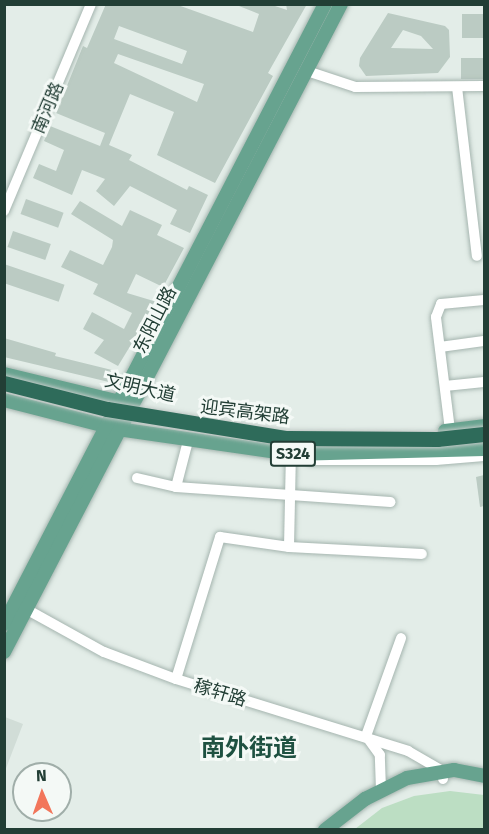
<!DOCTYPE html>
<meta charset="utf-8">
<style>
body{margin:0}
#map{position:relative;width:489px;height:834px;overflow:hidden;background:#e3ede8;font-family:"Fira Sans","Noto Sans SC",sans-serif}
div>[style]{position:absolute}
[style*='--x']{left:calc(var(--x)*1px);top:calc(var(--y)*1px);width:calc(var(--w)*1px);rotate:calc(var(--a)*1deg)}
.built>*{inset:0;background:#d1ddd7}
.green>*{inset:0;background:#bcdec3}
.building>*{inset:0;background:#bbcbc3;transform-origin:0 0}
.roads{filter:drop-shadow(0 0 2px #a5b5af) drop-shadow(0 0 2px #a5b5af)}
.minor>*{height:10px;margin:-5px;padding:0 5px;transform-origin:5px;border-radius:5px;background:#fff}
.major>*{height:14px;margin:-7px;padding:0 7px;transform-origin:7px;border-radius:7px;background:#67a38f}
.bridges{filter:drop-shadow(0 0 2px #c1c9c6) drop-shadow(0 0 2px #c1c9c6)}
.highway-bridge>*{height:15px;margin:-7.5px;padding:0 7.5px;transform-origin:7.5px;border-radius:7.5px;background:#2e6b5a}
span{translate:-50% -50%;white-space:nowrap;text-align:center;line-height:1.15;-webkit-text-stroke:6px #f4f9f6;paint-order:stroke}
.shield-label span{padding:2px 4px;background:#f4f9f6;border:2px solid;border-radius:4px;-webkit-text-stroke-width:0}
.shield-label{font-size:16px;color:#223e35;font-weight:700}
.street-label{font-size:18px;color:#223e35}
.district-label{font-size:24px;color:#1e5141;font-weight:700}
.frame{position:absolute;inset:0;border:6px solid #223e35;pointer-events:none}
.north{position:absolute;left:12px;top:762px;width:60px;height:60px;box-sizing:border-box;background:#f4f9f6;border:2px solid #a0aea9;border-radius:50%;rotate:358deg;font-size:16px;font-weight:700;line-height:24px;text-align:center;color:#223e35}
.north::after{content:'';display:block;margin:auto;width:21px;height:27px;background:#f2765b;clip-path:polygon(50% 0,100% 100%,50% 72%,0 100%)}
</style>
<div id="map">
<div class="built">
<div style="clip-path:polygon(5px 717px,23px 724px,5px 771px)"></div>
</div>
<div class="green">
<div style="clip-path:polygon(450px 791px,484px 795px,484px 829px,355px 829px,382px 808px,414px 796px)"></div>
</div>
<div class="building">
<div style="clip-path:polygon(evenodd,106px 4px,175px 4px,253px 32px,259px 14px,234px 4px,269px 4px,287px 10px,286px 4px,307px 4px,268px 73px,273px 76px,215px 183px,157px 155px,174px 112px,130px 94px,109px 145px,132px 155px,129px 160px,187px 190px,189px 186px,208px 195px,190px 233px,170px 224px,177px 210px,130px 186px,114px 206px,96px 191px,105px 179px,82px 170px,72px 195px,33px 178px,39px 164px,56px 171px,64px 150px,44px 141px,50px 126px,100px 146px,105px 133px,56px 113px,83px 46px,87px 48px,106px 4px,119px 26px,187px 51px,182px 64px,114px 39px,119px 26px,106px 4px,118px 54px,204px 84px,197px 102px,114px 63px,118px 54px)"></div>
<div style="clip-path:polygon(evenodd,388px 13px,445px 26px,449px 30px,450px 57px,438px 73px,366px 76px,359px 66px,360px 58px,388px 13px,403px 30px,421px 36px,433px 49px,391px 48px,403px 30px)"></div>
<div style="left:484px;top:14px;width:24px;height:22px;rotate:90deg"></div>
<div style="left:484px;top:58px;width:21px;height:23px;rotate:90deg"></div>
<div style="left:26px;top:199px;width:40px;height:16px;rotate:20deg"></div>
<div style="clip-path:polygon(80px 201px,122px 226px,130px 210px,162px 225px,157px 235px,184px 248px,163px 287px,136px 274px,127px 293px,157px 302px,118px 366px,94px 353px,104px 340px,83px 329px,92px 312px,124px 329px,132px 313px,93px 294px,98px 284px,61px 267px,70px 250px,103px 265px,112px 247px,113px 240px,71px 214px)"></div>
<div style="left:13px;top:231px;width:40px;height:17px;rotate:19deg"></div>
<div style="left:4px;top:264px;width:64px;height:18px;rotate:19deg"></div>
<div style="clip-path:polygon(4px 338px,56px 353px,55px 356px,116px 371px,109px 382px,4px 357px)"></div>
<div style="clip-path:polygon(484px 475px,484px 506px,480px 507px,476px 477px)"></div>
</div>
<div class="roads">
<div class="minor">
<div style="--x:307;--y:71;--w:51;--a:18.4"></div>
<div style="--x:355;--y:87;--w:129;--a:-0.4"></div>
<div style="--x:457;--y:87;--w:170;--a:83.3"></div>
<div style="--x:4;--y:211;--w:225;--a:-67.2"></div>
<div style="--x:440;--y:347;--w:44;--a:-7.8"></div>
<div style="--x:445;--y:386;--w:39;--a:-6"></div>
<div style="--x:450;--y:430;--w:114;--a:-97.1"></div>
<div style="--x:436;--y:317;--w:14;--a:-69"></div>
<div style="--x:441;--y:304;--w:43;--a:-5.3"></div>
<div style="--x:310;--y:460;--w:126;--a:0"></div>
<div style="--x:436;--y:460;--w:48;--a:-4.8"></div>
<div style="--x:137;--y:478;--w:40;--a:13"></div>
<div style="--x:176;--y:487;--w:215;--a:4"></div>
<div style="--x:176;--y:487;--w:48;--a:-75.4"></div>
<div style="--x:289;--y:547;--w:93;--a:-88.8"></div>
<div style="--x:26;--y:609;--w:89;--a:28.9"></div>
<div style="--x:104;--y:652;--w:77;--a:20.6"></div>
<div style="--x:176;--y:679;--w:243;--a:17.2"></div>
<div style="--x:408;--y:751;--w:39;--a:30"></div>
<div style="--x:442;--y:771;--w:8;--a:83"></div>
<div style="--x:176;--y:679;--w:149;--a:-72.8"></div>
<div style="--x:220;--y:537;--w:70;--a:8.2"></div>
<div style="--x:289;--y:547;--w:133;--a:3"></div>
<div style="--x:381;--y:790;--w:35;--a:-92"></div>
<div style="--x:380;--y:755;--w:24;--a:-126"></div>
<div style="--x:366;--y:736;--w:104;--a:-70.3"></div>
</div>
<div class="major">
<div style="--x:4;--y:374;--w:128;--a:13.6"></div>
<div style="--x:4;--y:400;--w:118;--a:14.3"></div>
<div style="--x:118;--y:429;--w:175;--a:8.2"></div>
<div style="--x:291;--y:454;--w:193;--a:-1.5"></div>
<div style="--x:445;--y:431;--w:39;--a:-7"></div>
<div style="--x:4;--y:624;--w:698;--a:-62.63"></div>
<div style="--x:4;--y:652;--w:730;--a:-62.52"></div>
<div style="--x:325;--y:830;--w:51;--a:-37.8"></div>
<div style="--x:365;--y:799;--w:47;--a:-26.6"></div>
<div style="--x:407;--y:778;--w:48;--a:-9.7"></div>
<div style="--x:454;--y:770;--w:31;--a:11"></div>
</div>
</div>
<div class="bridges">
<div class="highway-bridge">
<div style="--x:4;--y:383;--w:106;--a:14.2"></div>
<div style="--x:107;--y:409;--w:182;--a:9.2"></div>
<div style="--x:287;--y:438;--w:150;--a:0.4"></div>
<div style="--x:437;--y:439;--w:47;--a:-6.1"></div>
</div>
</div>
<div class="shield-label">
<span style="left:293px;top:454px">S324</span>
</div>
<div class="street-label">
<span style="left:48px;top:108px;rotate:-67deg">南河路</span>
<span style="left:155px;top:320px;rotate:-63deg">东阳山路</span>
<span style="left:140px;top:388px;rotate:13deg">文明大道</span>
<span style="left:245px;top:412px;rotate:7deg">迎宾高架路</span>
<span style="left:220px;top:693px;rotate:17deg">稼轩路</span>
</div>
<div class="district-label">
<span style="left:249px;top:749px">南外街道</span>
</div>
<div class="frame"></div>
<div class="north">N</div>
</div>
